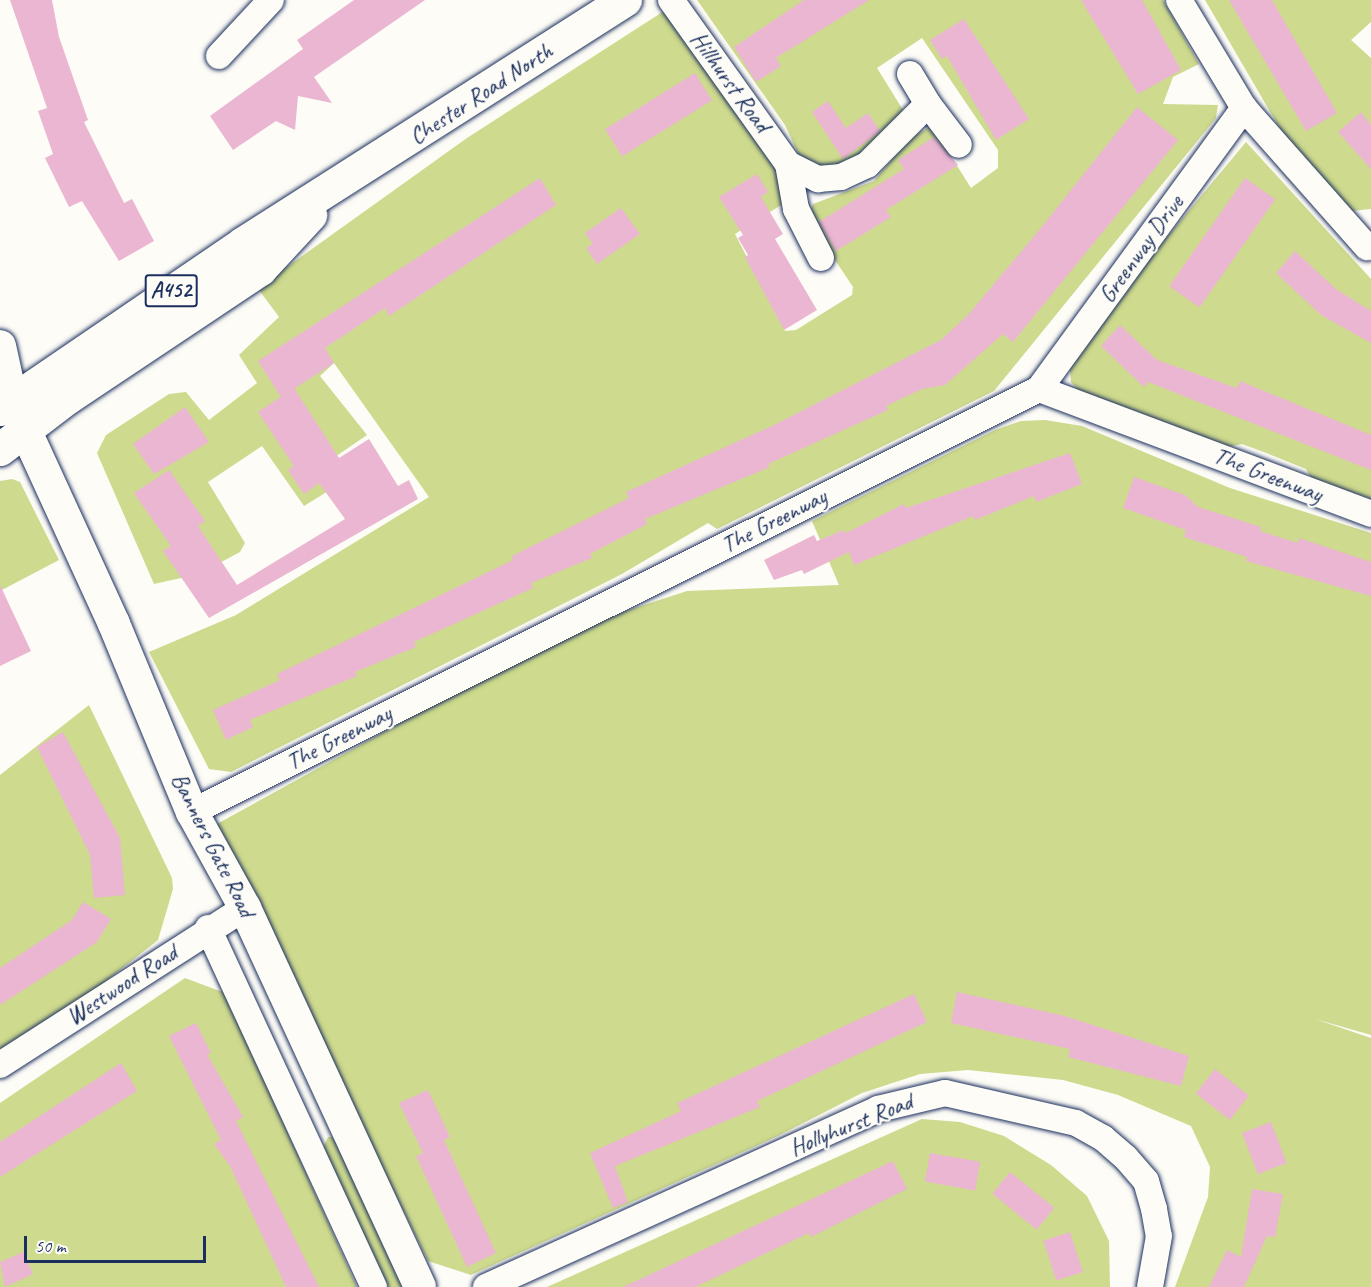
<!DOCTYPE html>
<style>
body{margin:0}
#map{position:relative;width:1371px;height:1287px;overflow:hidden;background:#fdfcf7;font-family:Caveat,sans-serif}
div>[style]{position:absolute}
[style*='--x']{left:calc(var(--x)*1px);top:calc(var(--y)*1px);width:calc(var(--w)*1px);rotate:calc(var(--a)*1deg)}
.green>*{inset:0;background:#ceda8d}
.building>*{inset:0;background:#ebb6d1;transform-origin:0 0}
.roads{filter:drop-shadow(0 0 2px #1b2f5e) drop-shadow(0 0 2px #1b2f5e)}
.minor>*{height:26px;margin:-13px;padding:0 13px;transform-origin:13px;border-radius:13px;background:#fdfcf7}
.tertiary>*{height:32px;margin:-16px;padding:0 16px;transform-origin:16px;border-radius:16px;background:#fdfcf7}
.trunk>*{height:33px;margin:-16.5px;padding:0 16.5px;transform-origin:16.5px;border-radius:16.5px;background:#fdfcf7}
span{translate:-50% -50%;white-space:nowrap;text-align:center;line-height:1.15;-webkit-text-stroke:4.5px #fdfcf7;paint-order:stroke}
.shield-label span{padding:2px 4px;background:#fdfcf7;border:2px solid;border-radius:4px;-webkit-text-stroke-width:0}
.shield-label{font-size:22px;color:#1b2f5e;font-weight:700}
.street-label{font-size:24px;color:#1b2f5e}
.scale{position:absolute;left:24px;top:1236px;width:182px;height:27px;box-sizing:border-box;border:3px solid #1b2f5e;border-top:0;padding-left:8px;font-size:18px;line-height:21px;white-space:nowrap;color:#1b2f5e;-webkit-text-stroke:4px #fdfcf7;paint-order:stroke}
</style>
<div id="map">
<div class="green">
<div style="clip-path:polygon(697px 0,1163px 0,1199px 64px,1173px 77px,1163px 104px,1218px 105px,1216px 118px,994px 391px,717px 529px,708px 523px,622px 574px,231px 772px,209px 769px,149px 652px,236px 615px,429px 497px,334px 363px,320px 376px,367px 435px,332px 459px,346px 480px,304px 506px,262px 446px,208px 482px,245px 543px,240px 552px,199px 574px,154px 584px,97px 453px,106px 435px,169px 394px,186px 392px,209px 420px,257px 383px,239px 355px,279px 317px,259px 290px,284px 269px,467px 138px,664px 11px,777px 160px,786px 202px,735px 234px,785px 331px,796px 330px,852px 295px,853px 287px,807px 218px,813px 204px,874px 181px,910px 138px,932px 126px,971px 188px,998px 168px,998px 150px,922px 38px,877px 68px,903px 110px,901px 116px,847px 167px,804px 166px,785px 125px)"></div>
<div style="clip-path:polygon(1205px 0,1371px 0,1371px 22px,1351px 40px,1371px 58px,1371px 209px,1351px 211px,1293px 151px)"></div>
<div style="clip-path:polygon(1246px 142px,1371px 279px,1371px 499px,1311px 478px,1306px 469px,1269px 454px,1242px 444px,1228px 447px,1078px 390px,1071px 382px,1069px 355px)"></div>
<div style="clip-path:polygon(1045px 420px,1082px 426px,1230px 488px,1371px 533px,1371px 1035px,1315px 1019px,1371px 1038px,1371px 1287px,1175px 1287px,1208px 1197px,1210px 1167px,1191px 1126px,1118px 1095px,1063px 1080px,968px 1070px,920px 1074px,862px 1093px,776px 1137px,471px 1275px,428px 1261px,215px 825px,573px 628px,687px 591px,839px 585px,812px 521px,995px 430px,1021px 421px)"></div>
<div style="clip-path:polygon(12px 479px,20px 482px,59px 560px,0 591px,0 481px)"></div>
<div style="clip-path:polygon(89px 705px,172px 878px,173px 889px,158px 940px,102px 984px,0 1049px,0 775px)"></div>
<div style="clip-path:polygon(185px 978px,225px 993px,357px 1287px,0 1287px,0 1103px)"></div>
<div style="clip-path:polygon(922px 1119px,960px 1122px,1004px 1136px,1051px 1165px,1087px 1196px,1109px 1241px,1110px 1287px,547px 1287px)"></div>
<div style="clip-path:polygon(328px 1137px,341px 1137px,409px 1287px,385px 1287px,322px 1150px)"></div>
</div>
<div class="building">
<div style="clip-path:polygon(10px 0,52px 0,59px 37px,88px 120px,84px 122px,124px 203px,132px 199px,154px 241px,119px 261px,82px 201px,69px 207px,45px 158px,53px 154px,38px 111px,47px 108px)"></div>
<div style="clip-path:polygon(354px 0,425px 0,314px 77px,332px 103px,298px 96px,295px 130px,276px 121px,233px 150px,210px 116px,303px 49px,297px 40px)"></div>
<div style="clip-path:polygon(804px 0,869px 0,776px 58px,781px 66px,756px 82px,734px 47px)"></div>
<div style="clip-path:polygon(1081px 0,1142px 0,1181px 70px,1138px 94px)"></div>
<div style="clip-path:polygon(1229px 0,1272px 0,1337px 113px,1306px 131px)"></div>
<div style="clip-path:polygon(964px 19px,1029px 119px,996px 140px,947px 56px,942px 59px,930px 40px)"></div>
<div style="left:695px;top:73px;width:32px;height:106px;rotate:58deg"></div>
<div style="clip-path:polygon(828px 101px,846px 128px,868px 113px,880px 131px,843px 159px,812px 112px)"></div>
<div style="clip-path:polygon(1137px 107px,1178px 140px,1013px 342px,1003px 334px,945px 385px,922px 389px,886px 406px,888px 410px,768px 464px,770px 467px,645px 519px,647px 524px,590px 554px,592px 558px,531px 583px,533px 588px,414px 642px,416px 647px,355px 672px,357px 676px,250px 720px,253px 727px,226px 740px,213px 710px,280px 680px,277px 674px,513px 560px,512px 556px,629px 498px,626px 492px,772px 426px,941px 340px,968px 315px,1040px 229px)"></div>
<div style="clip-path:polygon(1361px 112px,1371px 125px,1371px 169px,1338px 132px)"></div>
<div style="clip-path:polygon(934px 137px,958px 165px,886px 210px,891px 217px,836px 251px,819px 222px,904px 169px,898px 160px)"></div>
<div style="clip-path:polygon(757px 174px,768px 192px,761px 197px,783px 234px,775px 239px,817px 310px,784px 330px,745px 257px,748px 255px,738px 238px,743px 235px,719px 197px)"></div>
<div style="clip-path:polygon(540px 178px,556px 205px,389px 316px,385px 308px,325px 348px,334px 363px,281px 397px,258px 361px)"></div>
<div style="left:1245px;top:178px;width:37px;height:132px;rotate:35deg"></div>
<div style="clip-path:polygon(621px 208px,640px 234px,597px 264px,586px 248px,593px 244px,585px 233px)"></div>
<div style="clip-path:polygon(1295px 251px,1336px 289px,1371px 311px,1371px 343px,1321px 315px,1276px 273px)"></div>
<div style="clip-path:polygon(1120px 325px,1157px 360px,1237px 388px,1240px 381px,1371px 435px,1371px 470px,1148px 382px,1144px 387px,1101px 346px)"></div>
<div style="clip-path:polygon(294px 388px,339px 458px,369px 439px,398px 486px,409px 480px,418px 499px,209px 618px,163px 551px,171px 546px,134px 493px,169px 470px,205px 521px,198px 526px,237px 585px,345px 519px,319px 483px,304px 494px,288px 470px,294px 466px,258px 412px)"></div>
<div style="clip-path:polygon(185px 407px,209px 442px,154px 474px,133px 444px)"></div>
<div style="clip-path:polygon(1070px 453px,1082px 484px,1036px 502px,1034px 496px,975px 520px,973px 516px,854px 565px,849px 552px,804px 574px,802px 570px,774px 580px,764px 560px,814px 535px,817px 541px,844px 530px,846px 533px,904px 504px,906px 508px)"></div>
<div style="clip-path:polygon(1134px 477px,1185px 495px,1198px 507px,1261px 527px,1260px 531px,1298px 543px,1299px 538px,1371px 562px,1371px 596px,1246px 561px,1247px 557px,1184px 537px,1186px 530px,1123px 508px)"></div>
<div style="clip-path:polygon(0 585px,31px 651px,0 666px)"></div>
<div style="clip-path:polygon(63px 732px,120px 838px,125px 895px,94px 898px,90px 855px,37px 747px)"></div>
<div style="clip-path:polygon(83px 902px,111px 919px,97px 942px,0 1005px,0 968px,72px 920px)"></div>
<div style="clip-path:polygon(957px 992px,1065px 1016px,1189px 1056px,1181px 1086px,1068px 1057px,1070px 1049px,951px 1023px)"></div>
<div style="clip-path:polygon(914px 994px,927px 1022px,757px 1101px,760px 1107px,615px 1166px,628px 1202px,613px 1208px,590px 1153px,681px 1111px,677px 1103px)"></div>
<div style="clip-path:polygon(196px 1023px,211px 1053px,207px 1054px,243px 1117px,236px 1121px,319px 1287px,286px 1287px,230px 1166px,214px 1144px,221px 1140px,169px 1036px)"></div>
<div style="clip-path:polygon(121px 1063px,137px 1091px,0 1177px,0 1142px)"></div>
<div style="left:1215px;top:1069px;width:43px;height:31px;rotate:38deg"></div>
<div style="clip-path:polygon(428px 1090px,450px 1137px,444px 1140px,496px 1253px,467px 1267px,416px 1156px,423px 1153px,399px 1103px)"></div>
<div style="left:1271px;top:1122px;width:44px;height:31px;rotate:69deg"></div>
<div style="left:930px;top:1153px;width:51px;height:29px;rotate:10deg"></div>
<div style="clip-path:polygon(893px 1161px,907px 1189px,811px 1237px,809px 1233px,695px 1287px,623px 1287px)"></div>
<div style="left:1010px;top:1172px;width:57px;height:28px;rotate:39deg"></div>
<div style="clip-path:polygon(1252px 1189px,1283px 1194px,1275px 1237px,1267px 1236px,1244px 1287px,1209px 1287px,1227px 1250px,1241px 1257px)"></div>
<div style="left:1070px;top:1232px;width:42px;height:28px;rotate:72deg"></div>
<div style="clip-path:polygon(23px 1252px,33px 1274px,5px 1287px,0 1262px)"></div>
</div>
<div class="roads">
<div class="minor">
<div style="--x:671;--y:0;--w:201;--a:54.5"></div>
<div style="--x:788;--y:164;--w:46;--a:79.9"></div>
<div style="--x:796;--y:209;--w:55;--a:63"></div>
<div style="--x:1179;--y:0;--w:126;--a:59"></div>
<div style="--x:219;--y:56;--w:76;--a:-47.1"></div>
<div style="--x:928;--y:104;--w:51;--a:52.9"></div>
<div style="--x:788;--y:164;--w:34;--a:27"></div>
<div style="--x:818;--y:179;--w:23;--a:-5"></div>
<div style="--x:841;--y:177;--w:29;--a:-25"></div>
<div style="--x:867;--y:165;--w:86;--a:-45"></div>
<div style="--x:928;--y:104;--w:35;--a:-121"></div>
<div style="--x:1039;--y:389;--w:348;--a:-53.9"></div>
<div style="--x:1244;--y:108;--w:186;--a:48.5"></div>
<div style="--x:192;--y:812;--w:947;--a:-26.54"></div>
<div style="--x:1039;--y:389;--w:355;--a:20.6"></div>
<div style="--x:208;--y:928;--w:396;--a:65.2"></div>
<div style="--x:0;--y:1065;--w:291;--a:-32.7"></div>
<div style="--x:486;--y:1287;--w:431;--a:-24.4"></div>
<div style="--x:878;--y:1109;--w:69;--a:-13.4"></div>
<div style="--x:945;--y:1093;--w:134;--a:12.9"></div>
<div style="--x:1076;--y:1123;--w:31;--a:29"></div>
<div style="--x:1103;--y:1138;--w:30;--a:41"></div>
<div style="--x:1126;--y:1158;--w:30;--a:49"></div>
<div style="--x:1146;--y:1181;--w:29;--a:74"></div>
<div style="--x:1154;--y:1209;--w:27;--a:80"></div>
<div style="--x:1159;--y:1236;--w:52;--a:100"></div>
</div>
<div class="tertiary">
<div style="--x:0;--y:346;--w:56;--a:77.7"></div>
<div style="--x:12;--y:401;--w:245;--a:65.4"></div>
<div style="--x:114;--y:624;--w:204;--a:67.5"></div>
<div style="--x:192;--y:812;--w:110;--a:61.1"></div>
<div style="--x:245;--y:908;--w:417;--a:65.2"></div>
</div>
<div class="trunk">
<div style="--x:0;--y:409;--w:294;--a:-34.3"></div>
<div style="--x:243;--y:243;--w:453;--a:-32.5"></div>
<div style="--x:0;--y:449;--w:86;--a:-37.4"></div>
<div style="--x:68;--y:397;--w:231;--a:-33.7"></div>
<div style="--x:260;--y:269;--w:74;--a:-47.2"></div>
</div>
</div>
<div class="shield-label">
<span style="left:171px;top:291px">A452</span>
</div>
<div class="street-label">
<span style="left:730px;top:82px;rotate:54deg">Hillhurst Road</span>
<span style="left:481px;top:94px;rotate:-33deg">Chester Road North</span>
<span style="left:1141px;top:249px;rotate:-54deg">Greenway Drive</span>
<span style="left:1268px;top:475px;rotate:21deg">The Greenway</span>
<span style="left:774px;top:521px;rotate:-27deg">The Greenway</span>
<span style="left:339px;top:738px;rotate:-27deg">The Greenway</span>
<span style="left:213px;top:845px;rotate:63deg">Banners Gate Road</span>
<span style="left:122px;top:985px;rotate:-33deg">Westwood Road</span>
<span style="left:851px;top:1125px;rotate:-22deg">Hollyhurst Road</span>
</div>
<div class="scale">50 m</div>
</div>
